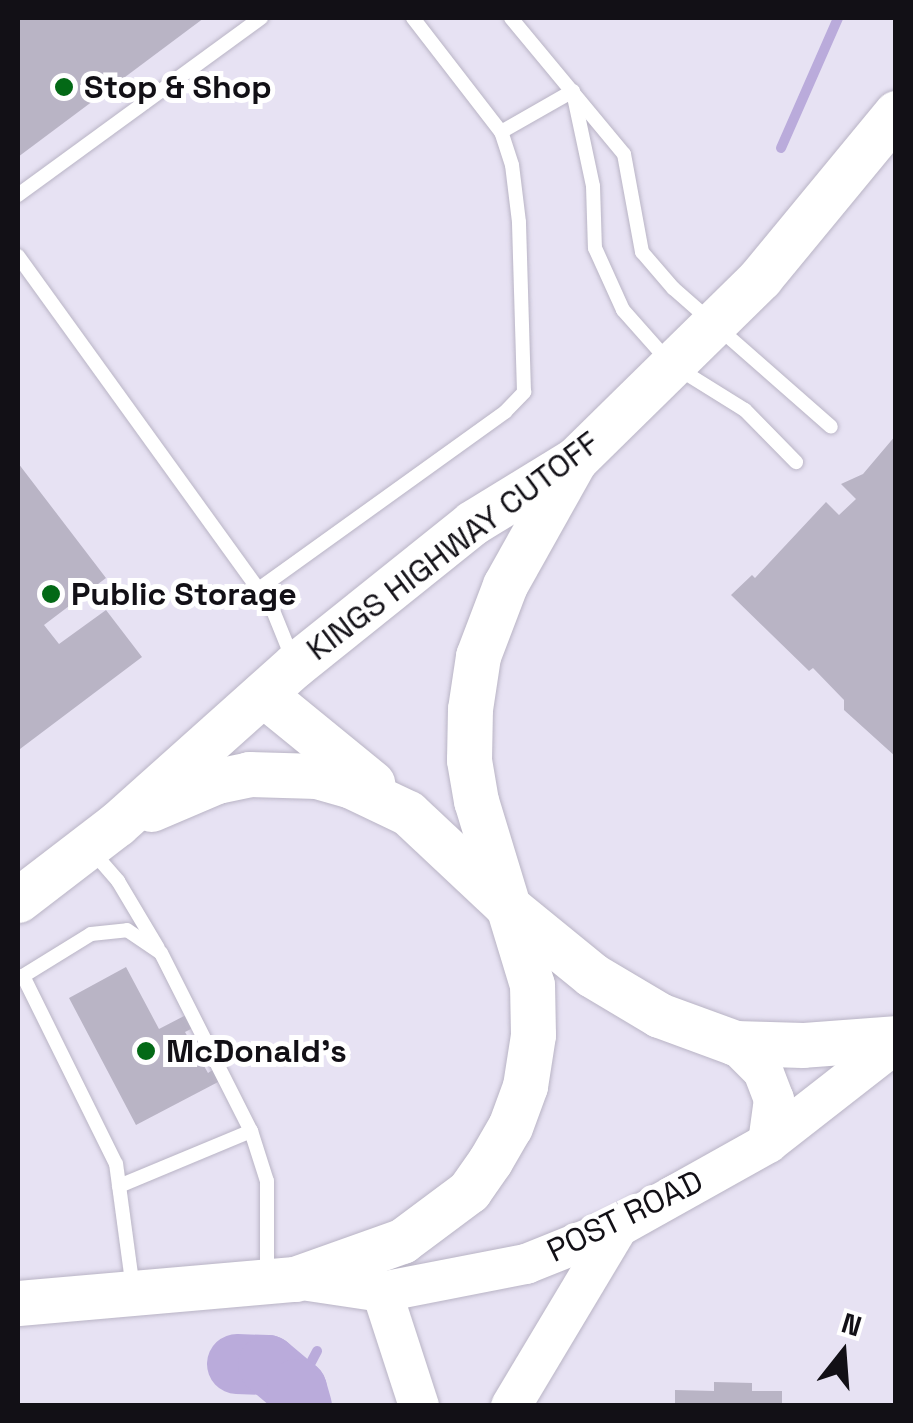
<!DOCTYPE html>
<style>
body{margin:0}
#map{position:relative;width:913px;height:1423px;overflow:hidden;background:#e7e2f3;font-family:"Space Grotesk",sans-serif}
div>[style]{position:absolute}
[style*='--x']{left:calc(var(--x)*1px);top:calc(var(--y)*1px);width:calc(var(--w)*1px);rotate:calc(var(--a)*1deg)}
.stream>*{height:10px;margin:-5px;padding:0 5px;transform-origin:5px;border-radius:5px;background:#baabdb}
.river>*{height:60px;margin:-30px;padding:0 30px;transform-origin:30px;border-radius:30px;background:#baabdb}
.building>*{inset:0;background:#b9b4c5}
.roads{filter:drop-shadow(0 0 2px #b9b4c5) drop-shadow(0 0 2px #b9b4c5)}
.lane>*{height:14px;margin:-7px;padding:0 7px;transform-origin:7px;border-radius:7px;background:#fff}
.secondary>*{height:40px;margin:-20px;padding:0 20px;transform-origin:20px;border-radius:20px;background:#fff}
.primary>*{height:45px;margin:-22.5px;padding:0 22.5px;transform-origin:22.5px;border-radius:22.5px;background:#fff}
.dots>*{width:28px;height:28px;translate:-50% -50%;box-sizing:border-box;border:5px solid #fff;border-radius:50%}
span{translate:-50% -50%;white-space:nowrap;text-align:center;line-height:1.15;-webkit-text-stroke:10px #fff;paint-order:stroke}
.poi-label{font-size:32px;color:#121016;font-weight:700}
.left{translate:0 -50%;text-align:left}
.street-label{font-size:32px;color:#121016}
.frame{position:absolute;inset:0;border:20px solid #121016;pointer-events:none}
.north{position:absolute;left:793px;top:1303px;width:100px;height:100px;-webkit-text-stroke:8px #fff;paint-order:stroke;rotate:17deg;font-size:28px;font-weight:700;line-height:40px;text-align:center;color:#121016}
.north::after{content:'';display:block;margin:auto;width:35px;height:45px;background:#121016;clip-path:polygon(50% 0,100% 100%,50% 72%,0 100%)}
</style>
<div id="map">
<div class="stream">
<div style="--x:781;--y:148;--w:142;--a:-66.3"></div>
<div style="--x:297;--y:1389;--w:43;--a:-62.2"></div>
</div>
<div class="river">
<div style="--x:237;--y:1364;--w:31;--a:2"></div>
<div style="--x:268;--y:1365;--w:38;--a:40"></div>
<div style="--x:297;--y:1389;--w:18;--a:74"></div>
</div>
<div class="building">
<div style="clip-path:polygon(18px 18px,204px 18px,18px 157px)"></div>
<div style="clip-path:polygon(896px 435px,896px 757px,844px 710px,844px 700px,813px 668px,809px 671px,731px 595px,752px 575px,755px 578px,826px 502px,839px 515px,856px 499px,841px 484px,863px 474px)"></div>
<div style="clip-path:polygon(18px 463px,106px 578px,44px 625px,59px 644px,106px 610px,142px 657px,20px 749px)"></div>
<div style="clip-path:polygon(126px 967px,159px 1029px,186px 1015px,193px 1028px,185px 1032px,208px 1073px,214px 1069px,220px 1081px,136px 1125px,69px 998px)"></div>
<div style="clip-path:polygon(714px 1382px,752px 1383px,752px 1391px,782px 1391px,782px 1406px,675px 1406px,675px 1390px,714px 1391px)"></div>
</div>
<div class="roads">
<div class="lane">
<div style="--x:413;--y:18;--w:144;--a:52.3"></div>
<div style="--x:501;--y:132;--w:83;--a:-29.7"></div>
<div style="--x:511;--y:18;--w:177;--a:50.3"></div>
<div style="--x:624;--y:154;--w:100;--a:79.6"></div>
<div style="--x:642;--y:252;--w:48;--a:49.3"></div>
<div style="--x:673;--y:288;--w:210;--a:41.3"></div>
<div style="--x:573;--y:92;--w:96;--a:78"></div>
<div style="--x:593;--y:186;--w:62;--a:88.2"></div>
<div style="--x:595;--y:248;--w:68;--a:65.7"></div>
<div style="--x:623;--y:310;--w:72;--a:48.4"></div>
<div style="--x:671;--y:364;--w:87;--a:31.9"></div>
<div style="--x:745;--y:410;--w:73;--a:45.6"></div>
<div style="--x:18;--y:195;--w:301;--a:-36.1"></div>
<div style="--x:18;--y:256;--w:434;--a:54.2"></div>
<div style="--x:272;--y:608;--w:56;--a:68"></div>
<div style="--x:256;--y:591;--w:307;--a:-35.7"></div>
<div style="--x:505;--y:412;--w:28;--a:-46"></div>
<div style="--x:524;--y:392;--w:170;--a:-91.7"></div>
<div style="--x:519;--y:222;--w:57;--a:-97"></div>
<div style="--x:512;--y:165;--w:35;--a:-108"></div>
<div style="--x:92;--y:851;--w:40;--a:49"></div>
<div style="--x:118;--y:881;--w:78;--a:59.2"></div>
<div style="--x:119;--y:1186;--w:143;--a:-22.6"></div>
<div style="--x:133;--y:1289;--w:126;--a:-97.7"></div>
<div style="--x:116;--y:1164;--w:210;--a:-116.3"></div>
<div style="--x:23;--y:976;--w:80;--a:-31.7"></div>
<div style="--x:91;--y:934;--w:36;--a:-6"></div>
<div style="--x:127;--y:930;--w:41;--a:34.1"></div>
<div style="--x:161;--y:953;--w:199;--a:63.2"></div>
<div style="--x:251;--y:1131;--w:52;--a:72.3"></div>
<div style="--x:267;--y:1181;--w:94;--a:90"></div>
</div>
<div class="secondary">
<div style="--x:735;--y:1043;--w:40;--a:45"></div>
<div style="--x:763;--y:1071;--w:30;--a:69"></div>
<div style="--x:774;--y:1099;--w:44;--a:97.8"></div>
<div style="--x:295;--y:1279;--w:88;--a:8.5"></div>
<div style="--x:382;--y:1292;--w:147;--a:-11"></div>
<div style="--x:526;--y:1264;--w:99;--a:-21.9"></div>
<div style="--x:618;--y:1227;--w:172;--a:-29.2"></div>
<div style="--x:768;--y:1143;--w:162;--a:-38"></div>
<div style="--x:382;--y:1292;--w:120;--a:72"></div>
<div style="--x:511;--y:1406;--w:209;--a:-59.1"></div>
</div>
<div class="primary">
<div style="--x:263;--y:694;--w:141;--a:39.2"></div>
<div style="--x:151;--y:809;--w:72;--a:-23"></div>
<div style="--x:217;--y:781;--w:33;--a:-12"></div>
<div style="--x:249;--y:774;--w:68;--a:1.7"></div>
<div style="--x:317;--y:776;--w:33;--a:16"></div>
<div style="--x:349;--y:785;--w:65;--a:25.4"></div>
<div style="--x:408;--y:813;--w:133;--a:43.2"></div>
<div style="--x:505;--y:904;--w:112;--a:39.2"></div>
<div style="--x:592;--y:975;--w:78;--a:30.8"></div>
<div style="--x:659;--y:1015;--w:81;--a:20.2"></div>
<div style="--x:735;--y:1043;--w:68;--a:1.7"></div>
<div style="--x:803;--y:1045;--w:93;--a:-4.3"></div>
<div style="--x:18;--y:900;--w:125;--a:-37.5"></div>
<div style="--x:117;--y:824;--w:239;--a:-41.8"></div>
<div style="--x:295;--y:665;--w:227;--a:-38.7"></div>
<div style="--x:472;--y:523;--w:121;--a:-31.5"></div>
<div style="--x:575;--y:460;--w:260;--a:-44.5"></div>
<div style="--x:760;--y:278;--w:214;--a:-50.5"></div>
<div style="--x:18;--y:1303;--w:278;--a:-5"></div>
<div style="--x:295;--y:1279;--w:114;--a:-19.6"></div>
<div style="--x:402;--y:1241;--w:84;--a:-36.7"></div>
<div style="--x:469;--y:1191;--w:37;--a:-55"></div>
<div style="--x:490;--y:1161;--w:39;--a:-60"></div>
<div style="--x:510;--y:1127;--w:44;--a:-69.9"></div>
<div style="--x:525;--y:1086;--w:52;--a:-81.1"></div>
<div style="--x:533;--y:1035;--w:50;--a:-91.1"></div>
<div style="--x:532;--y:985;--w:192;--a:-106.9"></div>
<div style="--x:476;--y:801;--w:42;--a:-99.7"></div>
<div style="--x:469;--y:760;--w:51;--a:-88.9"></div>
<div style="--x:470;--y:709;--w:54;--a:-81.4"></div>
<div style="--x:478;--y:656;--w:76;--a:-69.2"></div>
<div style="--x:505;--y:585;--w:143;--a:-60.8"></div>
</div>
</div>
<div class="dots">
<div style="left:64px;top:87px;background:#036916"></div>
<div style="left:51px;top:594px;background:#036916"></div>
<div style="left:146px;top:1051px;background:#036916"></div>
</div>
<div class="poi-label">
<span class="left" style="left:84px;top:87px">Stop &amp; Shop</span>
<span class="left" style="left:71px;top:594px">Public Storage</span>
<span class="left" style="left:166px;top:1051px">McDonald's</span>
</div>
<div class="street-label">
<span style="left:453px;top:546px;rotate:-37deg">KINGS HIGHWAY CUTOFF</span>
<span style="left:625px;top:1216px;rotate:-26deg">POST ROAD</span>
</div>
<div class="frame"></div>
<div class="north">N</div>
</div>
